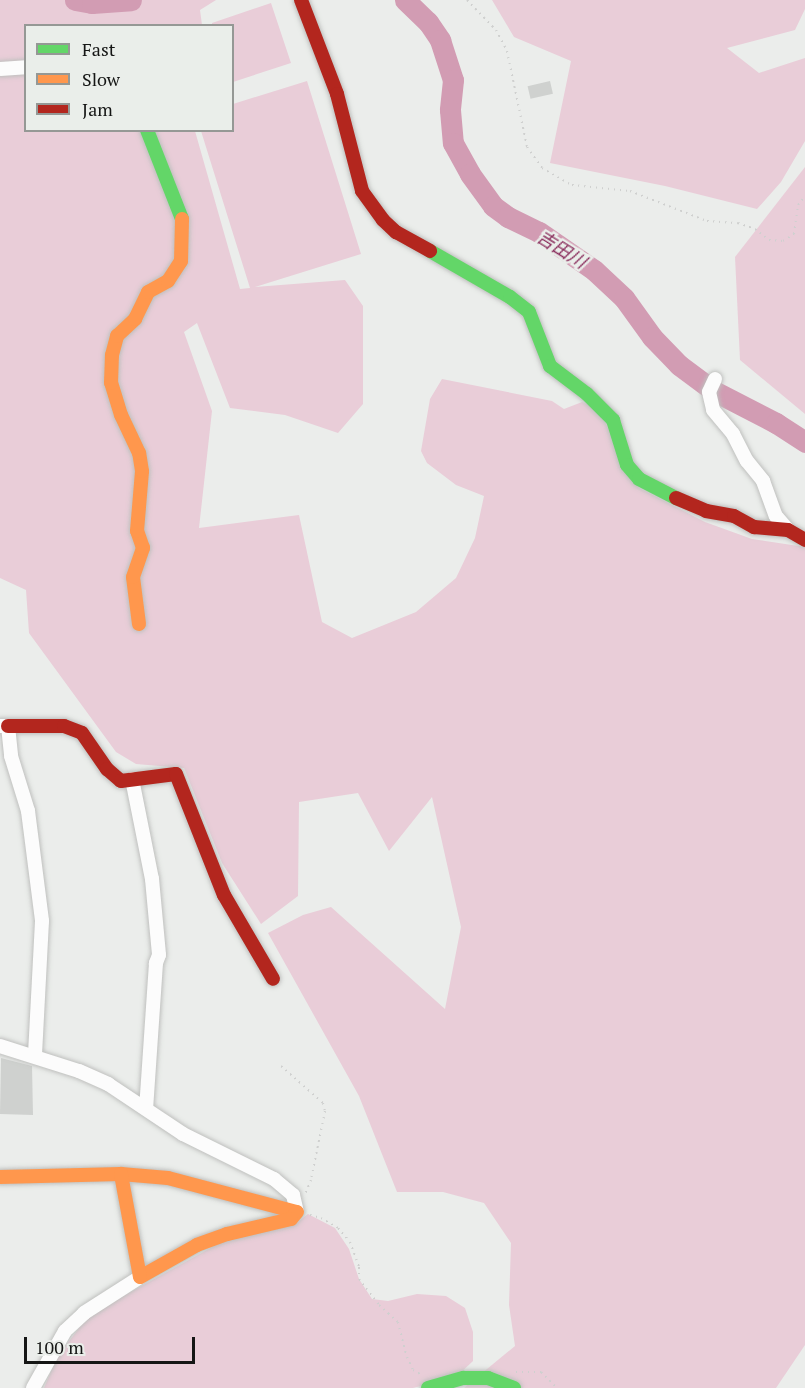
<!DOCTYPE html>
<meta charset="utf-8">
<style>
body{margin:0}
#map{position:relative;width:805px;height:1388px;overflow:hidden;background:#ebedeb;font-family:"PT Serif","Noto Sans JP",serif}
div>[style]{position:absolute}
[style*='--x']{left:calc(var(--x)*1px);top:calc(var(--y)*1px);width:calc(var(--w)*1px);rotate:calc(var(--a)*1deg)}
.green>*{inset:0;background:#e9cdd8}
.river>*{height:21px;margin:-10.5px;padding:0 10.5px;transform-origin:10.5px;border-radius:10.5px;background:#d29cb3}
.building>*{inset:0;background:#cfd1cf;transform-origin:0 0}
.path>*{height:2px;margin-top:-1px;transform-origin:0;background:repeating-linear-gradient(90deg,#cfd0cf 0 1.5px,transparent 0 6px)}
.roads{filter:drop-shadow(0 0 2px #bfc0be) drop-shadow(0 0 2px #bfc0be)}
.street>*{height:14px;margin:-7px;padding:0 7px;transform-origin:7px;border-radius:7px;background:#fcfcfc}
.fast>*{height:14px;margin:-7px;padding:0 7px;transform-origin:7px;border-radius:7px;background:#63d668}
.slow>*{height:14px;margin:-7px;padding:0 7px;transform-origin:7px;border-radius:7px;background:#ff974d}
.jam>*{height:14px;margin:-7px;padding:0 7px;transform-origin:7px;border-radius:7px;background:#b3261e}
span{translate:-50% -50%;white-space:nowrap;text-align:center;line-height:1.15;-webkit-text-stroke:5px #eaeeea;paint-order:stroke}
.water-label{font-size:18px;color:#882a5a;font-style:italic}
.legend{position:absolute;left:24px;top:24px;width:210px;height:108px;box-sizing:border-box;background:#eaeeea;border:2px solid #959895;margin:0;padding:8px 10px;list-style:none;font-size:18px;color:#151615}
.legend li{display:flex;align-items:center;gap:12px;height:30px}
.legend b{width:30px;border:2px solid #959895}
.scale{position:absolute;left:24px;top:1337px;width:171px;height:27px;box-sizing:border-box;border:3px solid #151615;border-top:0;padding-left:8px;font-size:18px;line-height:21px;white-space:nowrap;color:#151615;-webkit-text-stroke:4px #eaeeea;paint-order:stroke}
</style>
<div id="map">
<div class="green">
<div style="clip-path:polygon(0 0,216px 0,200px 10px,202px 25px,26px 26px,26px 130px,195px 131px,240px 289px,250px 288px,201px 131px,232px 130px,233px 104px,307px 81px,361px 254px,255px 287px,345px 280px,363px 306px,363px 404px,338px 433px,285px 415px,230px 408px,197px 323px,184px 332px,212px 411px,199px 528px,299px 515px,322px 622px,352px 638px,416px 612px,456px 578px,475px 538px,484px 496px,456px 485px,427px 463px,421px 451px,430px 399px,442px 379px,552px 401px,564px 409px,582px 402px,598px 409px,639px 488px,705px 522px,752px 539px,805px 547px,805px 1345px,776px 1388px,464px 1388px,515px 1346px,509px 1305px,511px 1243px,484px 1203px,443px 1192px,397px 1192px,359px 1096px,268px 933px,303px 915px,331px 907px,445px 1009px,461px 927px,432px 797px,389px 851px,358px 793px,299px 802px,298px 896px,261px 924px,222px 863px,184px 768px,136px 764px,116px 752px,29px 633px,26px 590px,0 578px)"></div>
<div style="clip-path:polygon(492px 0,805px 0,805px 9px,795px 30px,727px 48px,759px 73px,805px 58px,805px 141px,781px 182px,757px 209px,665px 186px,550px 163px,571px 61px,514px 37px)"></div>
<div style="clip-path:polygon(271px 3px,291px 63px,233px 82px,232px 26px,212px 25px,212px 23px)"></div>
<div style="clip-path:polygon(805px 167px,805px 414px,740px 360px,735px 257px)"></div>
<div style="clip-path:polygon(308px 1214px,335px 1228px,349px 1249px,359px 1279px,372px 1299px,388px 1301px,417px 1294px,446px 1296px,465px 1308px,473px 1332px,473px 1361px,456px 1377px,413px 1388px,44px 1388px,57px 1357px,89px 1315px,236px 1234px,294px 1225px)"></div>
</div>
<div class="river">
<div style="--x:75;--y:0;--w:17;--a:10"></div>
<div style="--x:92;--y:3;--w:39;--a:-4"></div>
<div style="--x:405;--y:0;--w:32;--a:44"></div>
<div style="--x:428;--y:22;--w:22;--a:56"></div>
<div style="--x:440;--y:40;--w:42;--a:72"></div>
<div style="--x:453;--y:80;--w:30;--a:96"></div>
<div style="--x:450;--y:110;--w:33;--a:85"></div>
<div style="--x:453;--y:143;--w:35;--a:61"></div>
<div style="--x:470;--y:174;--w:39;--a:54"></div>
<div style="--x:493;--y:206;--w:19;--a:36"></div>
<div style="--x:508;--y:217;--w:34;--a:26"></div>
<div style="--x:539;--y:232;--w:67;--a:34.6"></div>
<div style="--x:594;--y:270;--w:41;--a:43"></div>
<div style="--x:624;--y:298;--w:48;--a:54.3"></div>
<div style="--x:652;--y:337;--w:39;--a:46"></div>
<div style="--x:679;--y:365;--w:44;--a:36.6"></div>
<div style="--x:714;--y:391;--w:70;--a:27.3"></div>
<div style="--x:776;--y:423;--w:35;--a:33"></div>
</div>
<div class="building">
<div style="left:550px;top:81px;width:13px;height:23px;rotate:77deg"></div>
<div style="clip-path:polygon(1px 1058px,32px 1066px,33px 1115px,0 1114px)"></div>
</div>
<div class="path">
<div style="--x:467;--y:0;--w:42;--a:46"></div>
<div style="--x:496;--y:30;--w:24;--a:62"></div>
<div style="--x:507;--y:51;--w:98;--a:78.2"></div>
<div style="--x:527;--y:147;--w:26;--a:54"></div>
<div style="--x:542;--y:168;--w:34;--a:30"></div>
<div style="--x:572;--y:185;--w:58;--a:5.9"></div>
<div style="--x:630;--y:191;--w:83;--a:21.3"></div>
<div style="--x:707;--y:221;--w:31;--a:4"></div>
<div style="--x:738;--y:223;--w:18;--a:19"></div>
<div style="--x:755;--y:229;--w:18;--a:38"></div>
<div style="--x:769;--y:240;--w:14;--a:4"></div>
<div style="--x:783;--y:241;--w:13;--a:-32"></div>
<div style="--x:794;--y:234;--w:29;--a:-82"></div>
<div style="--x:798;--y:205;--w:11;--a:-52"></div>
<div style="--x:281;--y:1066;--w:56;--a:41.4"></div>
<div style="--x:323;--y:1103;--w:8;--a:76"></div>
<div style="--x:325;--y:1111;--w:70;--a:101.5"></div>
<div style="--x:311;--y:1180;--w:15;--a:113"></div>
<div style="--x:310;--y:1215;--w:11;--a:15"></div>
<div style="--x:321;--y:1218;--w:20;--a:30"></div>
<div style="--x:338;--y:1228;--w:18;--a:49"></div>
<div style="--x:350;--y:1242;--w:27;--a:70"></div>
<div style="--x:359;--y:1267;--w:12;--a:90"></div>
<div style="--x:359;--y:1279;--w:33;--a:52"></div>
<div style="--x:379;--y:1305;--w:25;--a:42"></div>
<div style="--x:398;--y:1322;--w:36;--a:76"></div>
<div style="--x:407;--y:1357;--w:14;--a:65"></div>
<div style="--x:413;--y:1370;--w:10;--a:29"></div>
<div style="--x:516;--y:1372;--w:25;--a:0"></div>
<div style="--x:541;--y:1372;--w:23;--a:45"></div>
</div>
<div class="roads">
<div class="street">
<div style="--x:0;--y:69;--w:26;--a:-4"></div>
<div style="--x:715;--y:379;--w:14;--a:115"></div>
<div style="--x:709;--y:392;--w:18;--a:77"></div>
<div style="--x:713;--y:410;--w:31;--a:50"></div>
<div style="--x:733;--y:434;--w:30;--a:63"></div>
<div style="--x:747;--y:461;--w:26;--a:51"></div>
<div style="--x:763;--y:481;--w:37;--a:70"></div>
<div style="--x:776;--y:516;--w:18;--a:49"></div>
<div style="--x:0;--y:726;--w:8;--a:0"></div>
<div style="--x:8;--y:726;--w:30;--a:84"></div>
<div style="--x:11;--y:756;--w:58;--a:72.8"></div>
<div style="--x:28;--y:811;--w:111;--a:82.7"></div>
<div style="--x:42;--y:921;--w:135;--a:93"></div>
<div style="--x:132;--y:779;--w:102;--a:78.7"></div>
<div style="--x:152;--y:879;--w:76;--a:84.7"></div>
<div style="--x:159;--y:955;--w:9;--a:111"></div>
<div style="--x:156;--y:963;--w:146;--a:93.9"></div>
<div style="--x:0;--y:1046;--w:83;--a:17.6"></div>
<div style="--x:79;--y:1071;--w:32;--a:24"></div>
<div style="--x:108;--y:1084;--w:90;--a:33.7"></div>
<div style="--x:183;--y:1134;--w:102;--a:26.3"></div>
<div style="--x:274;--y:1179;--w:25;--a:40"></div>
<div style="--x:293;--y:1195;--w:17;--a:77"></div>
<div style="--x:33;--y:1388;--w:65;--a:-60.7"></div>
<div style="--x:65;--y:1331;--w:26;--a:-43"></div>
<div style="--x:84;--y:1313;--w:67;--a:-32.7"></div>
</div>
<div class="fast">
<div style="--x:147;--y:130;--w:96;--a:68.5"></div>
<div style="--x:430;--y:251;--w:92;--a:29.9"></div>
<div style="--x:510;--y:297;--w:24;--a:38"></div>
<div style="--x:529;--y:312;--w:58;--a:68.7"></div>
<div style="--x:550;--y:366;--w:46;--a:37.1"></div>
<div style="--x:587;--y:394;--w:37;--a:45"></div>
<div style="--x:613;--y:420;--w:47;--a:72.7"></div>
<div style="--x:627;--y:465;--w:18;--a:49"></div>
<div style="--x:639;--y:479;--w:42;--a:27.2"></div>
<div style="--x:428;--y:1388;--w:37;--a:-16"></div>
<div style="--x:464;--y:1378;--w:24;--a:0"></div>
<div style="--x:488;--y:1378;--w:28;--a:21"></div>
</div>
<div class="slow">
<div style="--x:139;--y:624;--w:47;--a:-97.3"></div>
<div style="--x:133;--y:577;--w:31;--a:-71"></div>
<div style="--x:143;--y:548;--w:18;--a:-109"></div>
<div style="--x:137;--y:531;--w:60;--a:-85.2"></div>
<div style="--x:142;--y:471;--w:18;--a:-99"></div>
<div style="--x:139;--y:453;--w:42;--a:-115.3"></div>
<div style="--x:121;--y:415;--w:34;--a:-107"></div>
<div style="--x:111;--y:383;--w:28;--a:-88"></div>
<div style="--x:112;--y:355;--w:20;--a:-75"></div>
<div style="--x:117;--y:336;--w:25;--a:-43"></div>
<div style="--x:135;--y:319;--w:30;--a:-64"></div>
<div style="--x:148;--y:292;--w:23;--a:-29"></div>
<div style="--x:168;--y:281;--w:24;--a:-57"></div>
<div style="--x:181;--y:261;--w:42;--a:-88.6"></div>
<div style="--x:0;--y:1177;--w:121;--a:-1.4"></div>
<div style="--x:121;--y:1174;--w:47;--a:4.9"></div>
<div style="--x:168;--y:1178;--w:133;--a:14.8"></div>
<div style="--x:297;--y:1212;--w:9;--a:131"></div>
<div style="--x:291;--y:1219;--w:66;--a:166.8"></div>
<div style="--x:227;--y:1234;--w:32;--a:160"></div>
<div style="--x:197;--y:1245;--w:65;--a:150.7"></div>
<div style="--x:140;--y:1277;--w:105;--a:-100.5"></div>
</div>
<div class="jam">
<div style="--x:301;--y:0;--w:101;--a:69"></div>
<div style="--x:337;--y:94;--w:100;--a:75.5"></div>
<div style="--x:362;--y:191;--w:36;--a:54"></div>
<div style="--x:383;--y:220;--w:18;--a:43"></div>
<div style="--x:396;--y:232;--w:39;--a:29"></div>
<div style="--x:676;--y:498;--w:33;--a:23"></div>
<div style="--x:706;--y:511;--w:28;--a:10"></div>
<div style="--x:734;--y:516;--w:23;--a:29"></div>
<div style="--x:754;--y:527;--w:34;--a:5"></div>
<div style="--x:788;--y:530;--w:20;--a:30"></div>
<div style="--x:8;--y:726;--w:56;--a:0"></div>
<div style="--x:64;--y:726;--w:19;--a:21"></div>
<div style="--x:82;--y:733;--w:44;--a:55.2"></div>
<div style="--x:107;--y:769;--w:18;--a:41"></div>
<div style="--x:121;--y:781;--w:55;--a:-7.3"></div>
<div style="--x:176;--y:774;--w:130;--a:68.4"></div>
<div style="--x:224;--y:895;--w:97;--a:59.7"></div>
</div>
</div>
<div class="water-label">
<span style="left:562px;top:249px;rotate:32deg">吉田川</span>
</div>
<ul class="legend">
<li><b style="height:8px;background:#63d668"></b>Fast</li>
<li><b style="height:8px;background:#ff974d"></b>Slow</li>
<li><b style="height:8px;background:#b3261e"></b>Jam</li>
</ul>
<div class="scale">100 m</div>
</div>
